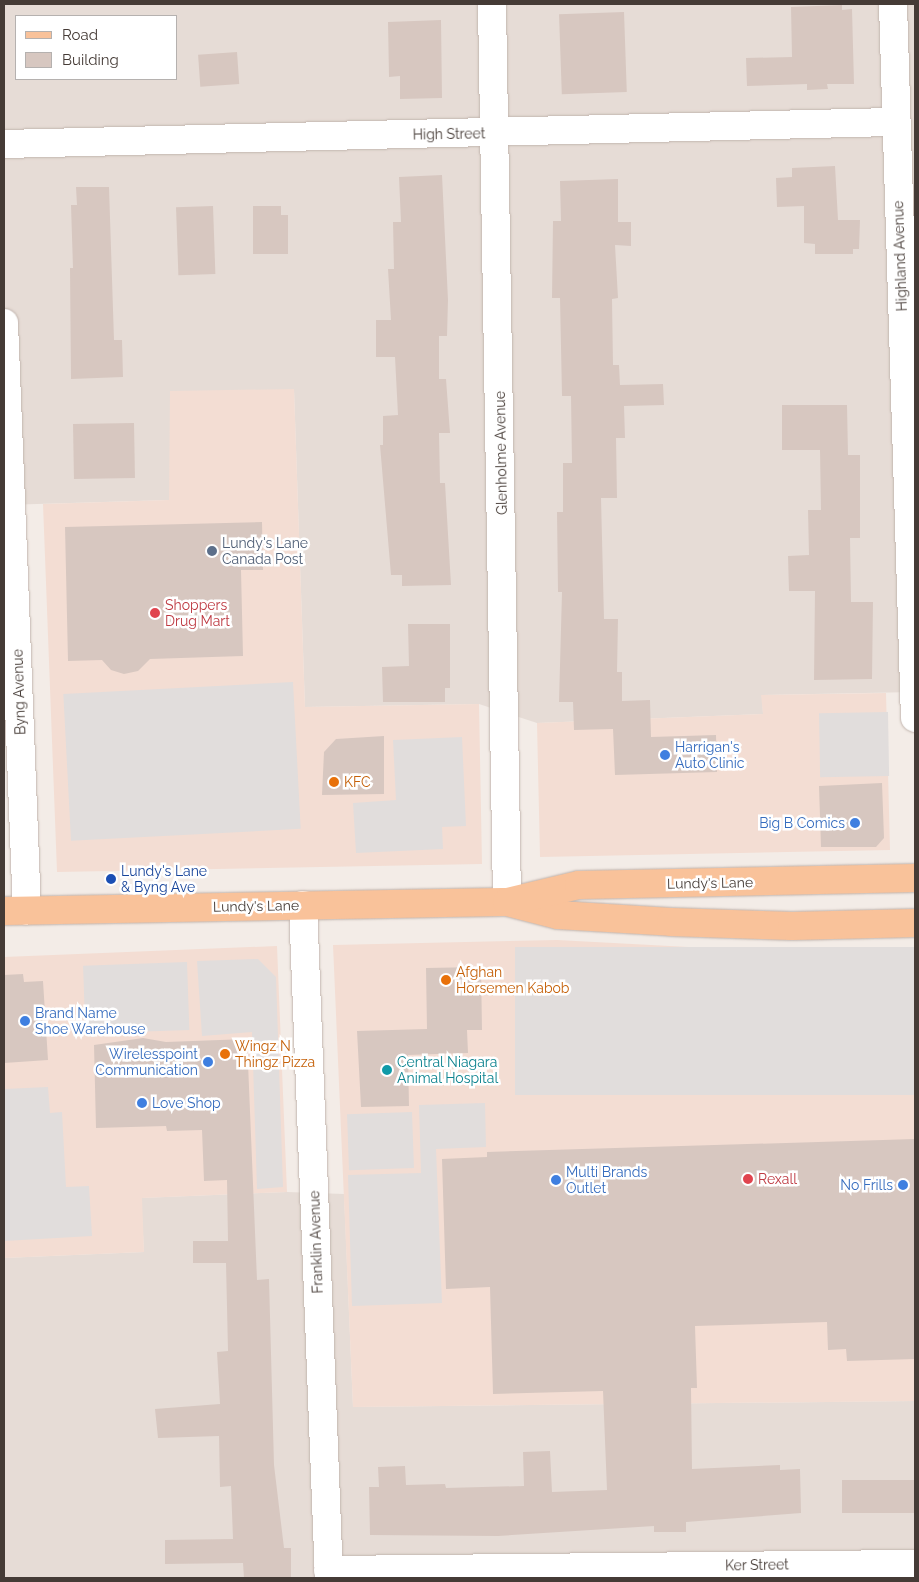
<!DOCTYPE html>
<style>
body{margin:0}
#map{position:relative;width:919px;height:1582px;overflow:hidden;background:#f3ece7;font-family:Raleway,sans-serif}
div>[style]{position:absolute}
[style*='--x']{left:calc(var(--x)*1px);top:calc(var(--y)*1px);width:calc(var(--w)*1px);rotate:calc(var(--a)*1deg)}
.residential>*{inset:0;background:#e6dcd6}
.commercial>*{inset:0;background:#f3ddd3}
.parking>*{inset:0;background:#e1dddc;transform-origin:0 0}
.building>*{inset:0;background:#d7c7c0;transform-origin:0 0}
.roads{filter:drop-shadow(0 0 1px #c1b4ad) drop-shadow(0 0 1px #c1b4ad)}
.minor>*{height:28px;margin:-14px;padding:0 14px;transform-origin:14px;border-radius:14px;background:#fff}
.major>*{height:28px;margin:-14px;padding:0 14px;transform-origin:14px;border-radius:14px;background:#f9c29a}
.dots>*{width:14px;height:14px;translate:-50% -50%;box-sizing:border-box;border:2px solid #fff;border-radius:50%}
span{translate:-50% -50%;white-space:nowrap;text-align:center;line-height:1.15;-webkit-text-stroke:5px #fff;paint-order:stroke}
.street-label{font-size:14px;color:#453b36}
.service-label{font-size:14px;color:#4e5e75}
.left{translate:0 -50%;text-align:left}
.health-label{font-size:14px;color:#be3a42}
.shop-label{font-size:14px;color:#366cbe}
.right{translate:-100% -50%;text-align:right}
.food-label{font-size:14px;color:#c56008}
.transit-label{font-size:14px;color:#164399}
.culture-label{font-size:14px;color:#0d838f}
.frame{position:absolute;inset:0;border:5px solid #453b36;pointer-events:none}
.legend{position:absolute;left:15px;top:15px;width:162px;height:65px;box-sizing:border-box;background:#fff;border:1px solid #b5b1af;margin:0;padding:6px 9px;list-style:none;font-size:15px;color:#453b36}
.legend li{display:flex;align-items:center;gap:10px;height:25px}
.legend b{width:25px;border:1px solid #b5b1af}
</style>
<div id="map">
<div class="residential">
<div style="clip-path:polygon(evenodd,4px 4px,915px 4px,915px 692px,762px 695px,763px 714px,537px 723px,479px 704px,305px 707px,294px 390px,169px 500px,4px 505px,4px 4px,16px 16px,176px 16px,176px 79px,16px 79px,16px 16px)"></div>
<div style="clip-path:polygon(287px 1192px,344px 1194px,353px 1407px,915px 1401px,915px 1578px,4px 1578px,4px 1258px,144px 1252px,141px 1198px)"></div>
</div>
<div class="commercial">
<div style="clip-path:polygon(294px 389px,305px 707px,479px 704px,482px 864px,57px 872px,43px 504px,169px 500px,170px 391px)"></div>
<div style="clip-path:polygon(886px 693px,890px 850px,540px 857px,537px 723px,763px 714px,761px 695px)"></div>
<div style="clip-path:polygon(557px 940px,745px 950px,915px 947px,915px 1401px,353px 1407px,333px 945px)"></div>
<div style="clip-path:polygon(277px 946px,287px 1192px,142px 1198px,144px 1252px,4px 1258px,4px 957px)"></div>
</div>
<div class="parking">
<div style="left:293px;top:682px;width:147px;height:230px;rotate:87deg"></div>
<div style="left:888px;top:712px;width:64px;height:69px;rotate:89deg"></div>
<div style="clip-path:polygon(462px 737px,466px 826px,442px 827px,443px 849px,356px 853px,353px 803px,396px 800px,393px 740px)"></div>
<div style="left:915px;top:947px;width:148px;height:400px;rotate:90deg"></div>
<div style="clip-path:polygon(258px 959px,276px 977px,283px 1187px,257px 1189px,252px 1032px,202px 1036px,197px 961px)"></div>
<div style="left:187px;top:962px;width:68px;height:104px;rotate:88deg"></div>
<div style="clip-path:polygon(48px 1087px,50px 1113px,62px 1112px,66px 1187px,89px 1186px,92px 1236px,4px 1241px,4px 1089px)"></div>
<div style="clip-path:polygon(485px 1103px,486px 1147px,436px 1149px,442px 1303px,352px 1306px,348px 1175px,421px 1173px,419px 1105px)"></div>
<div style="left:412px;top:1112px;width:56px;height:65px;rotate:88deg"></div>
</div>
<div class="building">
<div style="clip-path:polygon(842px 5px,842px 10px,852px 9px,854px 84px,827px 84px,828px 89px,807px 90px,807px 84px,747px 86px,746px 58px,792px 57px,791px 7px)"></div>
<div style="left:624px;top:12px;width:80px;height:65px;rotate:88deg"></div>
<div style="clip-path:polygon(441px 20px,442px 98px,400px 99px,400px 76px,389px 77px,388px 22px)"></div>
<div style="left:237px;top:52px;width:32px;height:39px;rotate:86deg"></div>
<div style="clip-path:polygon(835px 166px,838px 220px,860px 220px,859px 249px,853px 249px,853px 254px,815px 254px,815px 244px,804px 243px,804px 206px,777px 207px,776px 178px,792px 177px,792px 168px)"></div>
<div style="clip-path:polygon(442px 175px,448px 300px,447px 336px,439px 336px,439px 379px,446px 379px,450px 433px,439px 433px,440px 483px,445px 483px,451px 585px,402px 586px,402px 575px,391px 575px,380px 445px,383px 445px,383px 416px,398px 415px,395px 357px,376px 357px,376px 320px,391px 320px,388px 269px,394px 269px,393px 222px,401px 222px,399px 177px)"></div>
<div style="clip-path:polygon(618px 179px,618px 222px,631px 222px,631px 246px,615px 245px,618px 298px,612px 299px,613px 365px,619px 365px,620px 385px,663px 384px,664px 405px,624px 406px,625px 438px,616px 438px,617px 498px,601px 498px,604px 619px,618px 619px,617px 672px,622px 672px,622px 701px,650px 700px,651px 737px,716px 735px,717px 772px,615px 775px,613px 729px,574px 730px,573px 702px,559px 702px,562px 592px,558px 592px,557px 512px,563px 512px,563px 463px,572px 463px,571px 396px,562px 396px,560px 298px,552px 298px,553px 221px,561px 221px,560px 181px)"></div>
<div style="clip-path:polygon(76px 187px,109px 187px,114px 340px,122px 340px,123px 377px,71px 379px,70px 268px,73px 268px,71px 205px,77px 205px)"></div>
<div style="left:213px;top:206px;width:68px;height:37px;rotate:88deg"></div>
<div style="clip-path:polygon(253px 206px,281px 206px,281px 215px,288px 215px,288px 254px,253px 254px)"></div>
<div style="clip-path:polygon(782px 405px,847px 405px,848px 455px,860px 455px,860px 538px,850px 538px,851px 602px,873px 602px,872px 679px,814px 680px,815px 591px,789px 591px,788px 556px,809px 555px,808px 510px,821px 510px,820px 450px,782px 450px)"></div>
<div style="left:134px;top:423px;width:55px;height:61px;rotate:89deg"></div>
<div style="clip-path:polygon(262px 522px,263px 570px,241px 570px,243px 656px,150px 659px,138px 671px,124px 674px,111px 670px,102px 660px,68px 661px,65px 527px)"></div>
<div style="clip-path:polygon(408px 624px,450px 624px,450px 688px,445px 688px,445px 702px,383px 702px,382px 667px,409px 666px)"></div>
<div style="clip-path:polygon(384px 736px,384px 794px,322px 795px,324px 752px,336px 739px)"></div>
<div style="clip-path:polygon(882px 783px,884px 838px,876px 847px,821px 847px,819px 786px)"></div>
<div style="clip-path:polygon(481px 967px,482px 1030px,467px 1030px,468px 1053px,408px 1055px,409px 1106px,361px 1107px,357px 1031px,427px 1029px,426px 968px)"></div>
<div style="clip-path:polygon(23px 974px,24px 982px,43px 981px,48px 1060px,4px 1063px,4px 975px)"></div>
<div style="clip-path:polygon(143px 1038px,166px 1042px,247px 1039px,257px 1280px,269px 1279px,274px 1465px,284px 1548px,291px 1548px,291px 1578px,244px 1578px,243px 1563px,165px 1564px,165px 1540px,233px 1539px,231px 1486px,220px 1487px,219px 1436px,158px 1438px,155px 1409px,220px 1404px,217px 1352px,228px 1351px,226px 1263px,193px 1263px,193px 1241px,228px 1241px,227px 1180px,204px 1181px,202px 1130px,167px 1131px,166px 1126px,96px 1128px,94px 1045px)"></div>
<div style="clip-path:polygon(915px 1139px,915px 1359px,847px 1361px,846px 1349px,828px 1350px,827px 1322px,695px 1326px,697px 1388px,691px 1388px,692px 1469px,780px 1465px,780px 1470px,800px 1469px,801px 1513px,686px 1522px,686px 1532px,654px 1532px,654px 1526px,498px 1536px,370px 1535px,369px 1487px,379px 1487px,378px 1467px,405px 1466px,406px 1485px,445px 1484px,446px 1488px,524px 1486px,523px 1452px,550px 1451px,552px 1492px,607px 1490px,603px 1391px,493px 1394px,490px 1287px,446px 1289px,442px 1159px,487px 1157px,487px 1152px)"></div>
<div style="left:842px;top:1480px;width:73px;height:33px"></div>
</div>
<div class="roads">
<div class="minor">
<div style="--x:492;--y:4;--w:898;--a:89.04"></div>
<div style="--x:893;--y:4;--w:714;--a:88.24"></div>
<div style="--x:4;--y:144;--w:890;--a:-1.42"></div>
<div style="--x:4;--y:323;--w:588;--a:87.76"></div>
<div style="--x:303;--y:905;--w:674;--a:87.79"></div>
<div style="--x:328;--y:1570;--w:587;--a:-0.59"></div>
</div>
<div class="major">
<div style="--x:507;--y:902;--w:53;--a:14.3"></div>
<div style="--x:558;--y:915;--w:113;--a:3.5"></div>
<div style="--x:671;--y:922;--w:121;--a:1.9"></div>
<div style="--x:792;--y:926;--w:123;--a:-1.4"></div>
<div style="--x:4;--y:911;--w:503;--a:-1.03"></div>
<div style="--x:507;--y:902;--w:74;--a:-13.3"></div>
<div style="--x:579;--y:885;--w:336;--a:-1.2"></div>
</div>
</div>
<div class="dots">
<div style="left:212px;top:551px;background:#5c6f8a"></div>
<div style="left:155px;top:613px;background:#e0444e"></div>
<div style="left:665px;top:755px;background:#3f7fe0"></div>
<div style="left:334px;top:782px;background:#e8710a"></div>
<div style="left:855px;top:823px;background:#3f7fe0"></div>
<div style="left:111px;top:879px;background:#1a4fb4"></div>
<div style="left:446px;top:980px;background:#e8710a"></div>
<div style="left:25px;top:1021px;background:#3f7fe0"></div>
<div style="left:225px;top:1054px;background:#e8710a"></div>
<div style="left:208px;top:1062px;background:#3f7fe0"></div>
<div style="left:387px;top:1070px;background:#0f9aa8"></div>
<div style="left:142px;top:1103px;background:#3f7fe0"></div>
<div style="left:748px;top:1179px;background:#e0444e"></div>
<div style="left:556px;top:1180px;background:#3f7fe0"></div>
<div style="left:903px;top:1185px;background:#3f7fe0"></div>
</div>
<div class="street-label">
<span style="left:449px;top:134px;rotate:-1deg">High Street</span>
<span style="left:900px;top:256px;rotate:-92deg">Highland Avenue</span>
<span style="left:501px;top:453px;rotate:-91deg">Glenholme Avenue</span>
<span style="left:19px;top:692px;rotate:-92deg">Byng Avenue</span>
<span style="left:710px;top:883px;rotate:-1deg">Lundy's Lane</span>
<span style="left:256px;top:906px;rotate:-1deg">Lundy's Lane</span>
<span style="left:316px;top:1242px;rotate:-92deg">Franklin Avenue</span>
<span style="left:757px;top:1565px;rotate:-1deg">Ker Street</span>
</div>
<div class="service-label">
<span class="left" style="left:222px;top:551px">Lundy's Lane<br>Canada Post</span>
</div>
<div class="health-label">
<span class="left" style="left:165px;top:613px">Shoppers<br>Drug Mart</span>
<span class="left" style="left:758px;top:1179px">Rexall</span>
</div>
<div class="shop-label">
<span class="left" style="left:675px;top:755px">Harrigan's<br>Auto Clinic</span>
<span class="right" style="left:845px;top:823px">Big B Comics</span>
<span class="left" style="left:35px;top:1021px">Brand Name<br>Shoe Warehouse</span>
<span class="right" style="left:198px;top:1062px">Wirelesspoint<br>Communication</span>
<span class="left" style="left:152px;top:1103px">Love Shop</span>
<span class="left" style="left:566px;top:1180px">Multi Brands<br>Outlet</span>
<span class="right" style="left:893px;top:1185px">No Frills</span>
</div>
<div class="food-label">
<span class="left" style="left:344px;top:782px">KFC</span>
<span class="left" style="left:456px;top:980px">Afghan<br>Horsemen Kabob</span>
<span class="left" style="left:235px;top:1054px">Wingz N<br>Thingz Pizza</span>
</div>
<div class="transit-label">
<span class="left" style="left:121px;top:879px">Lundy's Lane<br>&amp; Byng Ave</span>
</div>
<div class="culture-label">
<span class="left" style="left:397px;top:1070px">Central Niagara<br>Animal Hospital</span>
</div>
<div class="frame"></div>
<ul class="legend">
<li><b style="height:6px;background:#f9c29a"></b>Road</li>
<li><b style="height:14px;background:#d7c7c0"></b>Building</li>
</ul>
</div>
